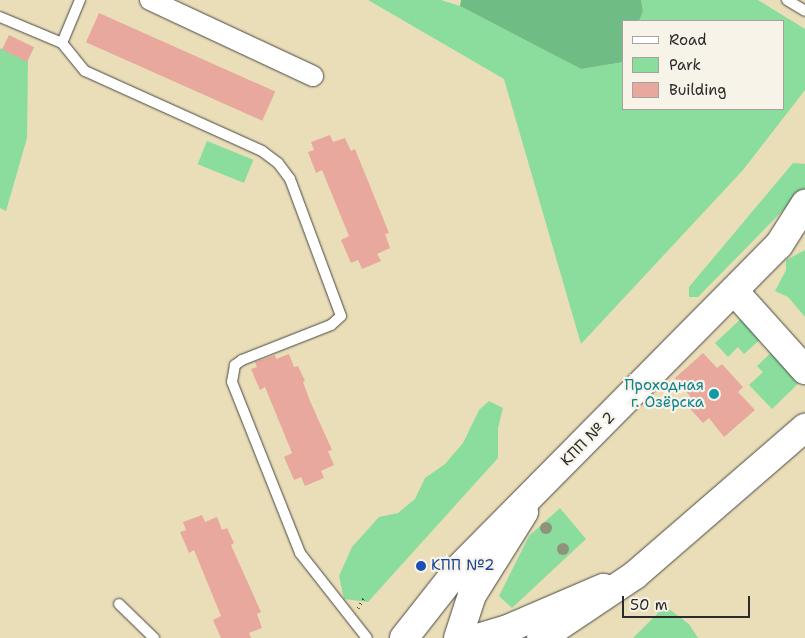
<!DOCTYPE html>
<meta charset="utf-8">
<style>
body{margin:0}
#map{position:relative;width:805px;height:638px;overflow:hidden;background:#eadeb9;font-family:"Shantell Sans",sans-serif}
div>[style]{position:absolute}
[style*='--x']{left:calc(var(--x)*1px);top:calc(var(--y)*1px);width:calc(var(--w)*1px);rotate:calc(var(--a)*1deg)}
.green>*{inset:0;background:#8add9d;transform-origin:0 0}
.forest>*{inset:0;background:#6fbc84}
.building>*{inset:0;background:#e8a89e;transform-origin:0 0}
.path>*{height:3px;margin-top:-1.5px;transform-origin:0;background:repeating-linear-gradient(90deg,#484640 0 1px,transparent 0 5px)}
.roads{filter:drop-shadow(0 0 1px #484640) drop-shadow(0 0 1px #484640)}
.lane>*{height:10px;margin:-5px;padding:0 5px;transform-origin:5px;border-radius:5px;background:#fff}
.street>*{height:20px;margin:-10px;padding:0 10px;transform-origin:10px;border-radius:10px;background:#fff}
.secondary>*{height:28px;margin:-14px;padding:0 14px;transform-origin:14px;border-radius:14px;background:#fff}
.primary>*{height:28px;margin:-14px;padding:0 14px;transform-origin:14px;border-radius:14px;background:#fff}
.trees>*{width:12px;height:12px;margin:-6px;border-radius:50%;background:#8e947b}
.dots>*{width:14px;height:14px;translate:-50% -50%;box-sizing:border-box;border:2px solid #f7f3e8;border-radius:50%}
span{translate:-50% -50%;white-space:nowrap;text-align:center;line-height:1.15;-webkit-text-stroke:4.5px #f7f3e8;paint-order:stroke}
.culture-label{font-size:15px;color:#0d838f}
.right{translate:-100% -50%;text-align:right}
.street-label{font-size:15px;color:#2b2b2b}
.transit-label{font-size:15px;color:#164399}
.left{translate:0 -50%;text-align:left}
.legend{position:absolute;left:622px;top:20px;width:162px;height:90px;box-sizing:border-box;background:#f7f3e8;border:1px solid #a5a39c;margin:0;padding:6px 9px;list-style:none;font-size:15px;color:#2b2b2b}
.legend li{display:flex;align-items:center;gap:10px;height:25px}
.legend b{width:25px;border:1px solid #a5a39c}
.scale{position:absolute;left:622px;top:596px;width:128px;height:22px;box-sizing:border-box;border:2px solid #2b2b2b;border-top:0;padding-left:6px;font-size:15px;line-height:18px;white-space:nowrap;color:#2b2b2b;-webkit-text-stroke:4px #f7f3e8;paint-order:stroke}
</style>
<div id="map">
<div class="green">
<div style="clip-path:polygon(368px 0,441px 0,460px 6px,581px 69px,624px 62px,624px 109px,784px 109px,784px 21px,639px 21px,643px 11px,641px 0,758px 0,805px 29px,805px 90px,743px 170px,581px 344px,504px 79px)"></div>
<div style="clip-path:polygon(0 48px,28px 61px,27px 138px,6px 211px,0 208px)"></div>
<div style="left:207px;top:141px;width:50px;height:25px;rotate:22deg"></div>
<div style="clip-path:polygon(793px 163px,805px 164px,805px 188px,698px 297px,689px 297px,689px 287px)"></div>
<div style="clip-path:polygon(805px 250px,805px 317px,788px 297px,775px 291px,786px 270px,786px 260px)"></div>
<div style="clip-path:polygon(744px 316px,764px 336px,744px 354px,738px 347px,728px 357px,715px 343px)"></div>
<div style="clip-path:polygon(775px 349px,803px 379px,772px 409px,749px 385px,763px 372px,757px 366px)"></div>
<div style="clip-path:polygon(489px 401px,503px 408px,498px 428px,498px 458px,368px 602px,344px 599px,339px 576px,352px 547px,379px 517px,398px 513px,415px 499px,425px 478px,445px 464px,463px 443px,479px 410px)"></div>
<div style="clip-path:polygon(560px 508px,586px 539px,512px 608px,499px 596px,529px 536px)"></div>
<div style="clip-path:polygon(665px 606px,689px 624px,698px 638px,633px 638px)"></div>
</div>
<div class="forest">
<div style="clip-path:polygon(461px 0,641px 0,643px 11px,639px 21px,624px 21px,624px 62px,581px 69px,460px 6px)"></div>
</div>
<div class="building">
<div style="left:99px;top:13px;width:193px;height:32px;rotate:24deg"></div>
<div style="left:9px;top:35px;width:28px;height:16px;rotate:26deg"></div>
<div style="clip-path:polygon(330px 135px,333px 142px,345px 138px,351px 151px,355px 149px,389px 233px,385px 234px,390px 248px,377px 254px,381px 261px,362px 269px,358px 260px,351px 263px,341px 240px,349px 236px,322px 170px,316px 173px,308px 152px,314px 150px,311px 142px)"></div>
<div style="clip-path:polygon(703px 353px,717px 368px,722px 364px,743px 387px,738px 392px,755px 410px,724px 437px,709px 418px,703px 423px,684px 402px,690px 396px,675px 378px)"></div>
<div style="clip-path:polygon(289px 354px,294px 367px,298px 366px,305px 381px,303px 382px,310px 401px,332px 450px,328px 451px,334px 465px,321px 471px,324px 478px,305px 486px,301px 477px,294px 480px,284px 457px,292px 453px,265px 387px,260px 390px,251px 369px,257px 367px,255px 362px,275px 355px,276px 359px)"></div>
<div style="clip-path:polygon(202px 515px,205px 522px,217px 517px,222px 530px,227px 528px,234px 543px,231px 545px,239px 563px,261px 612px,257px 614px,262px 628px,249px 633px,251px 638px,221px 638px,213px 620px,221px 616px,194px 550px,189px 553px,180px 532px,186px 530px,183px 522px)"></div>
</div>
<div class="path">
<div style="--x:358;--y:608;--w:14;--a:-60"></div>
</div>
<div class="roads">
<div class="lane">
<div style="--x:787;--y:0;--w:21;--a:31"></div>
<div style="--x:0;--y:17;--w:67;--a:22.8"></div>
<div style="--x:62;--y:43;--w:36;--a:51"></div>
<div style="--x:85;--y:71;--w:194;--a:24.3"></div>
<div style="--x:262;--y:151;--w:20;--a:37"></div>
<div style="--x:278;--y:163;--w:20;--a:53"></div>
<div style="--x:290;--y:179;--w:146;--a:69.6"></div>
<div style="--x:341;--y:316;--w:13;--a:138"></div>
<div style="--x:331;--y:325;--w:96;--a:158.5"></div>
<div style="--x:242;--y:360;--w:9;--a:144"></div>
<div style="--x:235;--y:365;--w:17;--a:100"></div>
<div style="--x:232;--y:382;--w:184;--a:68.3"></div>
<div style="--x:300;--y:553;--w:108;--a:51.8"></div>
<div style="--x:62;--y:43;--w:47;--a:-67.3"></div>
<div style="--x:119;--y:604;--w:49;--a:44.2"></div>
</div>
<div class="street">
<div style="--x:150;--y:0;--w:180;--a:25"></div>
</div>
<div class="secondary">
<div style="--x:458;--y:638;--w:45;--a:-72"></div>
<div style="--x:472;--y:595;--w:98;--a:-57.9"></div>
<div style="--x:478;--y:638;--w:28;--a:-17"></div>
<div style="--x:505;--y:630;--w:107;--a:-23.2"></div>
</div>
<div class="primary">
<div style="--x:735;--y:292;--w:105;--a:48.1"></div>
<div style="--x:404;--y:638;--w:89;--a:-51.8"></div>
<div style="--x:459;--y:568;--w:455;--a:-45.3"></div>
<div style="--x:779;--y:245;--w:49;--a:-57.6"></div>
<div style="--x:541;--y:638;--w:113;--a:-33.8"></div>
<div style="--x:635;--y:575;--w:225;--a:-40.9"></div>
</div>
</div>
<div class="trees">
<div style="left:546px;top:528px"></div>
<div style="left:563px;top:549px"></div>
</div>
<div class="dots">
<div style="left:714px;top:394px;background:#0f9aa8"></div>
<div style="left:421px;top:566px;background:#1a4fb4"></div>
</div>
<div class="culture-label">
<span class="right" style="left:704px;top:394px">Проходная<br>г. Озёрска</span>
</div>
<div class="street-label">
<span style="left:588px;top:439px;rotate:-45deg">КПП № 2</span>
</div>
<div class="transit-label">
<span class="left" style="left:431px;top:566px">КПП №2</span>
</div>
<ul class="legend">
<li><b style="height:6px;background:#fff"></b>Road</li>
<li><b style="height:14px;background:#8add9d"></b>Park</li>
<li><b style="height:14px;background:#e8a89e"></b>Building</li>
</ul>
<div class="scale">50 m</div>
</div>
